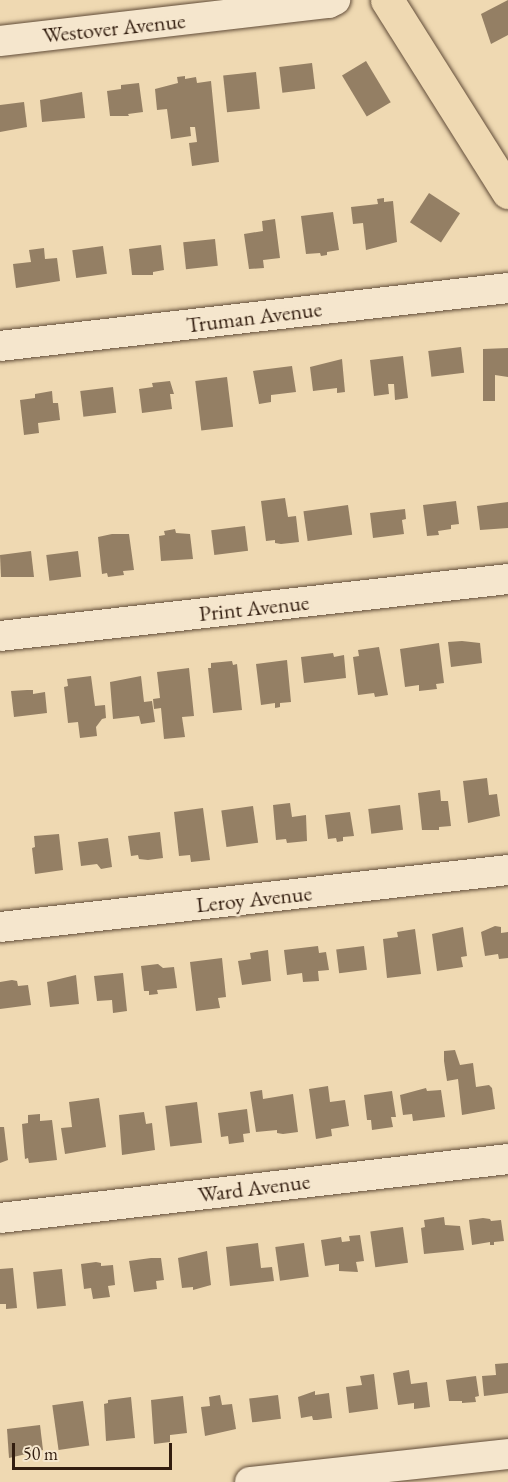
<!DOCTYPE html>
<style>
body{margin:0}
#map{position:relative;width:508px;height:1482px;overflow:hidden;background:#efd9b2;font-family:"EB Garamond",serif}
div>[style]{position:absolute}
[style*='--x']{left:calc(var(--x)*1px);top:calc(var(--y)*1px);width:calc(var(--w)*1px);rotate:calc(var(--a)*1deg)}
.building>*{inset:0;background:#947f64;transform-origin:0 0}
.roads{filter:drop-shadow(0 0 2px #614c38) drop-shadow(0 0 2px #614c38)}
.minor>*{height:30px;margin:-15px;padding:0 15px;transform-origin:15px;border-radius:15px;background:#f5e6cd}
.major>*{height:33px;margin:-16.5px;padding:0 16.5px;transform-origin:16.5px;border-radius:16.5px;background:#efd9b2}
span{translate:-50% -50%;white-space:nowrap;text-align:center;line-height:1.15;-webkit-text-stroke:5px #f5e6cd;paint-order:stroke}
.street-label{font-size:22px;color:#321d0f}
.scale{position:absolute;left:12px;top:1443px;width:160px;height:27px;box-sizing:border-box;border:3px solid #321d0f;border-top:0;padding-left:8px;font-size:18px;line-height:21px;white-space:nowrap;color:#321d0f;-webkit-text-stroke:4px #f5e6cd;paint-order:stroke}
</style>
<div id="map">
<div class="building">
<div style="clip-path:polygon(508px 0,508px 35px,491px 44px,481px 14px)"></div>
<div style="left:366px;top:61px;width:48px;height:28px;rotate:59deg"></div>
<div style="left:312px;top:63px;width:26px;height:33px;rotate:83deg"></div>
<div style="left:256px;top:72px;width:37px;height:33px;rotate:84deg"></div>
<div style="clip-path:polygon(185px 76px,185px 79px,196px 77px,197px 83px,211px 81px,219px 162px,192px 166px,189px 143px,197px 142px,195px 127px,190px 127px,191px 136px,171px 139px,167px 109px,157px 110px,155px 89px,178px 83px,177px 77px)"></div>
<div style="clip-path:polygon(139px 83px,143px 112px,128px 114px,129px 116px,110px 116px,107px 91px,121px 89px,121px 85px)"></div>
<div style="clip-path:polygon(82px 92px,85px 118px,42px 122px,40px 100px)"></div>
<div style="clip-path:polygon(24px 102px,27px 127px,0 132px,0 105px)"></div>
<div style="left:429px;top:193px;width:37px;height:35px;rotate:33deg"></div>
<div style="clip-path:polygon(384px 198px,384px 202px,393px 201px,397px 242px,366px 250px,363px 223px,353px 224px,351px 207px,378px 204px,377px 199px)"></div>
<div style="clip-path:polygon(333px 212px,339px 250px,327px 252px,327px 255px,321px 256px,320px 253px,306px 254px,301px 216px)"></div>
<div style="clip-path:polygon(275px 219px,280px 258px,263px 260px,264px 268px,249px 269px,244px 234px,263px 231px,262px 221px)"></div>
<div style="left:215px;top:239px;width:27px;height:32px;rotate:84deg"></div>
<div style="clip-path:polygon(161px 245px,164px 270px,153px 272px,153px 275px,132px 275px,129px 249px)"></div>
<div style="left:103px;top:246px;width:28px;height:31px;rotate:82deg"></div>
<div style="clip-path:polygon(44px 248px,45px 259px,57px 258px,60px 281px,16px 288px,13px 264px,31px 262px,29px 250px)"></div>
<div style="left:461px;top:347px;width:26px;height:33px;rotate:83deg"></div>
<div style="clip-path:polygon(508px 348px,508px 377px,495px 375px,495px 401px,483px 401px,483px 349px)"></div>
<div style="clip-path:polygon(403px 356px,408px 398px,395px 400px,394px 384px,388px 384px,389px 394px,374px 396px,370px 360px)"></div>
<div style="clip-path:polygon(342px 359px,345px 392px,337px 393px,337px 388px,313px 391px,310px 367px)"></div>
<div style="clip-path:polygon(292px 366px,296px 392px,271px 395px,271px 402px,259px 404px,253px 371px)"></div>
<div style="left:227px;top:377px;width:50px;height:32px;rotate:83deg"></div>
<div style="clip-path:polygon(170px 381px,174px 394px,170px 394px,172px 409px,142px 413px,139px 389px,153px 387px,152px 383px)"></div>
<div style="left:113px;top:387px;width:26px;height:33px;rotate:83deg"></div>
<div style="clip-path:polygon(52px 391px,53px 403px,58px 403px,60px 420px,38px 423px,39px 433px,24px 435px,20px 400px,35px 398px,35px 394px)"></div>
<div style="clip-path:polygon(285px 498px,288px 517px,296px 516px,299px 542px,281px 544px,275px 543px,275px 540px,266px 541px,261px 501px)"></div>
<div style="clip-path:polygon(456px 501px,459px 524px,451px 525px,451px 529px,438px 531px,439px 535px,427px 536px,423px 505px)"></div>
<div style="clip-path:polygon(508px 502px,508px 528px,480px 530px,477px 506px)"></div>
<div style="left:348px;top:505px;width:30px;height:45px;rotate:82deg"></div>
<div style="clip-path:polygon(405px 509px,406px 519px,402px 520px,404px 534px,373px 538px,370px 513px)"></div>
<div style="left:245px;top:526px;width:25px;height:34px;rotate:83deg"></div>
<div style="clip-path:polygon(175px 529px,176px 533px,190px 534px,193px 559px,161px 561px,159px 536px,165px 535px,164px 531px)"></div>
<div style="clip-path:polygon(112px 534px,129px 534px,134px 570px,123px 571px,124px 575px,108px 577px,107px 573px,102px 574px,98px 537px)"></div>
<div style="clip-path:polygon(31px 551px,34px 577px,1px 577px,0 555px)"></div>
<div style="left:78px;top:551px;width:26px;height:32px;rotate:83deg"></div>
<div style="clip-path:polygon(462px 641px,480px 643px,482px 663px,451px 667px,448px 642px)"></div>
<div style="clip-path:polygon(439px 643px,444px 683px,436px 684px,437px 689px,419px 691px,419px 685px,405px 687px,400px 649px)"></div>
<div style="clip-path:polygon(379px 647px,388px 695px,375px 697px,374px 693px,358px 695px,353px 657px,359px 656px,358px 650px)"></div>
<div style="clip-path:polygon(333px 653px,334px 657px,344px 655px,346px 678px,304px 683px,301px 657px)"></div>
<div style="clip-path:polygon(287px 660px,291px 702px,280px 703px,280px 707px,275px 708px,275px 703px,261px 705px,256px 664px)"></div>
<div style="clip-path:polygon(232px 661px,233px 665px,237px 664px,242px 710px,213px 713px,208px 668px,211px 668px,211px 663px)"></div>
<div style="clip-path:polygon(189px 668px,194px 716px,182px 717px,185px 737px,164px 739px,161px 708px,154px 709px,153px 699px,160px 698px,157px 672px)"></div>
<div style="clip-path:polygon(91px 676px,95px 706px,105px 705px,106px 718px,102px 719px,96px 727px,97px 736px,80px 738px,78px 722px,68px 723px,64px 687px,68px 686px,67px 679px)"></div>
<div style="clip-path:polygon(141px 676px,144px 702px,152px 701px,155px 722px,141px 724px,139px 716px,113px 719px,110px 682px)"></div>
<div style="clip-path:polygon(27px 690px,33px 690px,33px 694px,45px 692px,47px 713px,14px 717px,11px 691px)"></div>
<div style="clip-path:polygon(487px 778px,489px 795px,497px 794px,500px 816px,468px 823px,463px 781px)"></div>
<div style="clip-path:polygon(440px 790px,441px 801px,448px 801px,451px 826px,439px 827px,439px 830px,422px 830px,418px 793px)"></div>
<div style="clip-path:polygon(290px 803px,292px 817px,306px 815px,307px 841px,287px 843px,286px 839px,276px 840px,273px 805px)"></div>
<div style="left:400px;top:805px;width:25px;height:32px;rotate:83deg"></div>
<div style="left:253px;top:806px;width:37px;height:32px;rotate:82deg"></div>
<div style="clip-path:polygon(203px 808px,210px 860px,191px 862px,190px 855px,179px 856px,174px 812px)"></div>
<div style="clip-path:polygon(350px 812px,354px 836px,343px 837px,343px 841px,337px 842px,336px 838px,328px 839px,325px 815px)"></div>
<div style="clip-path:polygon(160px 832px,163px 858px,148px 860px,139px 859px,138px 855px,131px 856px,128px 836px)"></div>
<div style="clip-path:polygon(59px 834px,63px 870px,35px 874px,32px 848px,35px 847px,34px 836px)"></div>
<div style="clip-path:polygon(108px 838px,112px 867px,101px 869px,97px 864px,81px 866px,78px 842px)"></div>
<div style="clip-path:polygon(495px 926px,501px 927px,501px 933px,508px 932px,508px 958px,499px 959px,498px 954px,485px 956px,481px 932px)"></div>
<div style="clip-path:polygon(463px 927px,467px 956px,461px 957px,463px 967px,437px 971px,432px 934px)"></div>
<div style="clip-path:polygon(415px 929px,421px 974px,387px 978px,383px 939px,398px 937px,397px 932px)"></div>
<div style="clip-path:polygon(318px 946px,319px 953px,326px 952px,329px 970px,318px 971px,319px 981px,303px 982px,302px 973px,287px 975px,284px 950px)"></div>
<div style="left:364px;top:946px;width:24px;height:28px;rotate:83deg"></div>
<div style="clip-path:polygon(268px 950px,271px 981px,242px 985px,238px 961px,251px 959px,250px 953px)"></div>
<div style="clip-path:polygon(222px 958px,226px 997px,218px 998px,220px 1008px,196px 1011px,190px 962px)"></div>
<div style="clip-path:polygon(158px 964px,163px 968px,174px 967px,177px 988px,157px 990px,158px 994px,149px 995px,149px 991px,144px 991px,141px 966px)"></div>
<div style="clip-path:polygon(123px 973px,127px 1011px,113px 1013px,112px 1000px,97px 1001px,94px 976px)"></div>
<div style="clip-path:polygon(76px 975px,79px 1004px,50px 1007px,47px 982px)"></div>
<div style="clip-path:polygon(12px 980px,17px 981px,18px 986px,28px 985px,31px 1005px,0 1009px,0 982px)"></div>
<div style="clip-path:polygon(455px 1050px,460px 1065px,473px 1063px,476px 1087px,489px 1085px,492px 1088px,495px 1109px,462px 1115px,458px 1079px,447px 1081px,444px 1061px,444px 1051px)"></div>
<div style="clip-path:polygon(328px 1086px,330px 1102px,345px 1100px,349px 1126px,331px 1129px,332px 1136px,316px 1139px,309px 1089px)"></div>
<div style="clip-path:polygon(426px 1088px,427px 1091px,441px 1090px,445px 1117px,413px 1121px,412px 1114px,403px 1115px,400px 1095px)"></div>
<div style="clip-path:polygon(262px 1090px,263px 1099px,293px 1094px,298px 1132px,283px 1134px,277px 1133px,277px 1130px,256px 1132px,250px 1092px)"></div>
<div style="clip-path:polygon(392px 1091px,396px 1117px,391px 1117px,393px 1127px,372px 1130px,371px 1120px,367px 1120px,364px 1095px)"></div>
<div style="clip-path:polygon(99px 1098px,106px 1147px,65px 1154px,61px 1128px,72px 1127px,69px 1102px)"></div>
<div style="left:197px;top:1102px;width:41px;height:32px;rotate:83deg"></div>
<div style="clip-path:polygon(247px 1109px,250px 1133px,243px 1134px,244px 1142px,229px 1144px,228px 1136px,221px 1137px,218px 1113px)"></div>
<div style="clip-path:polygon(144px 1112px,146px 1124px,152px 1123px,155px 1150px,122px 1155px,119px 1115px)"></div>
<div style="clip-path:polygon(40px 1114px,40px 1121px,52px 1120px,57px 1160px,29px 1163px,28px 1158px,25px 1159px,22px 1124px,28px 1123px,28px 1115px)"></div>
<div style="clip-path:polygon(0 1127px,4px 1127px,8px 1160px,0 1163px)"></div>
<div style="clip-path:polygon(444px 1217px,445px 1225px,460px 1226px,464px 1250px,424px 1254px,421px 1228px,425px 1227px,424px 1220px)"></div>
<div style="clip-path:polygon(483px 1218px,490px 1219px,491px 1221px,501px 1220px,504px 1241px,494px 1242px,494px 1245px,490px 1245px,490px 1242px,472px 1245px,469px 1220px)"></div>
<div style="left:403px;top:1227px;width:36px;height:33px;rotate:82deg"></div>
<div style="clip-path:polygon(360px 1235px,364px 1261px,356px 1262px,358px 1272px,339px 1271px,339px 1264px,325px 1266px,321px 1240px,341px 1237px,342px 1242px,350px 1241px,349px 1236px)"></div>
<div style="clip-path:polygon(258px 1243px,261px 1268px,272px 1267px,274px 1281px,230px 1286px,226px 1247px)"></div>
<div style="left:304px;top:1243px;width:34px;height:29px;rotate:82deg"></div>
<div style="clip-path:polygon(207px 1251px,211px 1285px,193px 1290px,193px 1287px,182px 1288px,178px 1258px)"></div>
<div style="clip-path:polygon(151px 1258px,161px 1258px,164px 1280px,156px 1281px,157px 1289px,134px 1292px,129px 1261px)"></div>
<div style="clip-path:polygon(96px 1262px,101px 1263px,101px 1266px,113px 1265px,115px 1285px,108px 1286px,110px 1297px,93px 1299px,91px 1288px,84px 1289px,81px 1264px)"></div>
<div style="clip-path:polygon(13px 1268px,17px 1308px,6px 1309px,6px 1304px,0 1304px,0 1269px)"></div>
<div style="left:62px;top:1269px;width:37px;height:29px;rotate:84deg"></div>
<div style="clip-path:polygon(508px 1363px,508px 1393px,484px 1396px,482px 1376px,496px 1375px,495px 1364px)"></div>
<div style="clip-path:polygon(409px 1370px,411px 1384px,427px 1382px,430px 1407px,414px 1409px,414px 1403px,398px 1405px,393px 1373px)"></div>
<div style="clip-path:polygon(374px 1374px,378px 1409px,349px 1413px,346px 1387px,362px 1385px,360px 1376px)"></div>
<div style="clip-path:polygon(476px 1376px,479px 1396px,475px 1397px,476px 1402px,462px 1403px,462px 1401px,449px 1401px,446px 1380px)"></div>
<div style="clip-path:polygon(315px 1391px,315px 1395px,329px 1393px,332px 1418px,317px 1420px,313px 1420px,312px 1416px,301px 1418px,298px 1397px)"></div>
<div style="clip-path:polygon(220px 1395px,222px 1405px,232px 1404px,236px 1429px,205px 1436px,201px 1407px,210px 1406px,209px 1397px)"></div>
<div style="left:278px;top:1395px;width:24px;height:29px;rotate:83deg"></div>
<div style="clip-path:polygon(183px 1396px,187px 1433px,170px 1435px,170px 1442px,154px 1444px,151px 1400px)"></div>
<div style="clip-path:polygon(131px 1397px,135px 1438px,106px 1441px,104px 1404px,108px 1403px,108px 1400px)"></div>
<div style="left:83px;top:1401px;width:45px;height:31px;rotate:82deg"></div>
<div style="clip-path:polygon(40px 1425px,43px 1450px,9px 1458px,7px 1429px)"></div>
</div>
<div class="roads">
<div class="minor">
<div style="--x:0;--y:41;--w:331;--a:-6.6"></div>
<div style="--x:329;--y:3;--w:7;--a:-27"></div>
<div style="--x:0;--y:346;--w:511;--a:-6.51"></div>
<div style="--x:0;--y:636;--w:511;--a:-6.4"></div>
<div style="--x:0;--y:927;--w:511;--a:-6.4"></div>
<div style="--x:0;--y:1218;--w:511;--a:-6.62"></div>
<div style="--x:250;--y:1482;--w:260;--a:-6.2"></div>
</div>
<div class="major">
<div style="--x:387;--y:0;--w:227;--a:57.8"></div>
</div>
</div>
<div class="street-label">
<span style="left:114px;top:28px;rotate:-6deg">Westover Avenue</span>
<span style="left:254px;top:317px;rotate:-7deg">Truman Avenue</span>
<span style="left:254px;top:608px;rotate:-6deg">Print Avenue</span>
<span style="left:254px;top:899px;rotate:-6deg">Leroy Avenue</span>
<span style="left:254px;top:1188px;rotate:-7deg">Ward Avenue</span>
</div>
<div class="scale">50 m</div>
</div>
